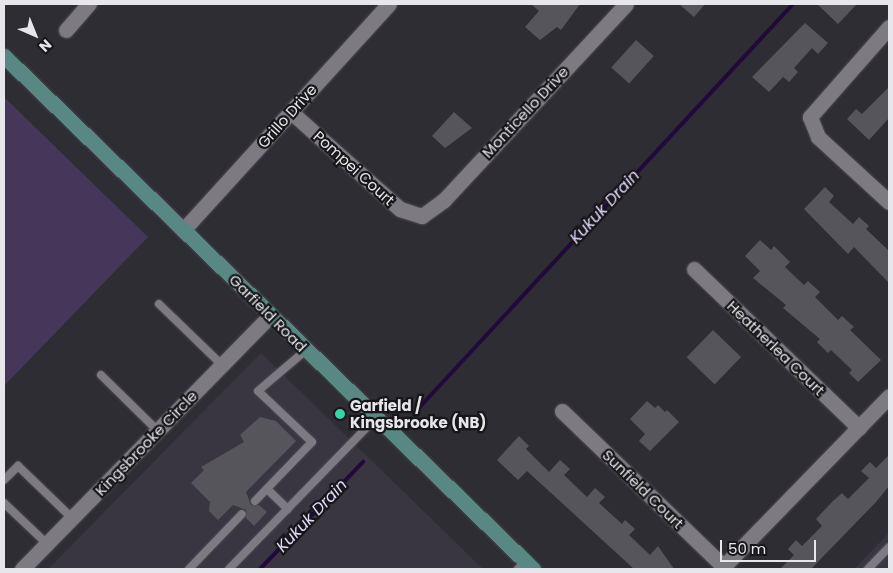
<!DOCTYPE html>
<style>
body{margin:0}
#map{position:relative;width:893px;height:573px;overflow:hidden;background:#2f2d34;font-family:Poppins,sans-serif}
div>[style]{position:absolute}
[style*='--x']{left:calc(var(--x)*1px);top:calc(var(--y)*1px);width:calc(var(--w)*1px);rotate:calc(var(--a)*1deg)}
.built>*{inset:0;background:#393541}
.green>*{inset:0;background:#44375a}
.stream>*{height:4px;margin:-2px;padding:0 2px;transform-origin:2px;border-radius:2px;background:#210a3a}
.building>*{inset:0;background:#57555c;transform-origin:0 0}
.roads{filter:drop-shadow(0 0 1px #4e4b52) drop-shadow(0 0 1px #4e4b52)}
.service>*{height:8px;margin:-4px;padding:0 4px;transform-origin:4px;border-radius:4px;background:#7d7a82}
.minor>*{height:15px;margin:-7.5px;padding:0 7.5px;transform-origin:7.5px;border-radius:7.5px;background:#7d7a82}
.secondary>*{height:15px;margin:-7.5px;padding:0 7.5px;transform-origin:7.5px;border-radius:7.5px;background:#588883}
.dots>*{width:14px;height:14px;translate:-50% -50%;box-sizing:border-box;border:2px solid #171619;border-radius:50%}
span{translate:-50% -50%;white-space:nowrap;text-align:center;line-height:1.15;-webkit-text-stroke:4.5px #171619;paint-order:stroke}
.street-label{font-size:15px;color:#e7e6ea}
.poi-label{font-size:15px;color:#e7e6ea;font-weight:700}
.left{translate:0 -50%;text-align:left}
.water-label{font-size:16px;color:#e5d9fb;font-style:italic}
.frame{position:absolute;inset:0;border:5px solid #e7e6ea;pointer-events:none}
.north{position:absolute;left:10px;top:10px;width:50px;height:50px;-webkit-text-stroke:4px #171619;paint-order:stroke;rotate:136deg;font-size:14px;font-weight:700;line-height:20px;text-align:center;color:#e7e6ea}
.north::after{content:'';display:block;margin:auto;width:18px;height:22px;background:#e7e6ea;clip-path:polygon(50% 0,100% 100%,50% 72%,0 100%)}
.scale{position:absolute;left:720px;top:540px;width:96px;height:22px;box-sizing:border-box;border:2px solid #e7e6ea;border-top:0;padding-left:6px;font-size:15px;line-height:18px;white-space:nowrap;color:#e7e6ea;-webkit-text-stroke:4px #171619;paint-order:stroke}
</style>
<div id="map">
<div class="built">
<div style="clip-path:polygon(261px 353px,483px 569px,48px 569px)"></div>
<div style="clip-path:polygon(889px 533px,889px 569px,854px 569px)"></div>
</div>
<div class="green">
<div style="clip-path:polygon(4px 97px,148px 237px,4px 386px)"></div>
</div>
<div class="stream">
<div style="--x:417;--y:410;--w:553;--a:-47.2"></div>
<div style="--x:260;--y:569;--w:149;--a:-46.1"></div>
</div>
<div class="building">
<div style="clip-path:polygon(531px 4px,580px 4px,561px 30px,557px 27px,540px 40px,525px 27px,539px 11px)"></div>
<div style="clip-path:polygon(679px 4px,705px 4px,694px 17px)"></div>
<div style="clip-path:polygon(817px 4px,857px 4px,838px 24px)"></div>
<div style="clip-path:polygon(805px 23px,828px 43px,818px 54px,812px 48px,794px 68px,798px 72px,789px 82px,783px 77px,769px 92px,752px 77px)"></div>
<div style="left:636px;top:40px;width:24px;height:37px;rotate:42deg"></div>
<div style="clip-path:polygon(889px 87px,889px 118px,869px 140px,847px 119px,856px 109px,862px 114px)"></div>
<div style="clip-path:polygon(454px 112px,472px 128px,445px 148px,432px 136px)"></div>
<div style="clip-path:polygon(825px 187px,834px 196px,829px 202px,853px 224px,859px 217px,869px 226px,866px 229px,889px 251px,889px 283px,854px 247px,848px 254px,804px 209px)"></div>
<div style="clip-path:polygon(760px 240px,771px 250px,774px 246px,790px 262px,785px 267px,804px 285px,808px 281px,820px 292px,815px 297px,838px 320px,842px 316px,854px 327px,850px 330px,881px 360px,858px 382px,849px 373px,852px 370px,831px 350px,828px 353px,817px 342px,820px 339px,783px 308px,786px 305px,753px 278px,760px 271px,745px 256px)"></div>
<div style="left:713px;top:330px;width:39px;height:38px;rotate:44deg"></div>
<div style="clip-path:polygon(647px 401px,655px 408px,658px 405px,665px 412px,667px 410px,679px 422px,650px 451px,639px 441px,645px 434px,630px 419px)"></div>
<div style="clip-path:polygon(260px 417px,276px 421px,296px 441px,246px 492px,251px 505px,259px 505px,267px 512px,254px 526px,246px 518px,246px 510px,233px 505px,218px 520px,209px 511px,210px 502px,191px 483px,204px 470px,201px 467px,244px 442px,240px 435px)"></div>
<div style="clip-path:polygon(519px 436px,529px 446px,526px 449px,549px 472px,560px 460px,570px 469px,564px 475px,587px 497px,595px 488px,605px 497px,599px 503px,622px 524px,625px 520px,635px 529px,629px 535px,650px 555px,658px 546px,674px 569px,634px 569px,527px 471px,518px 480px,497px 460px)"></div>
<div style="clip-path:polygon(889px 455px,889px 486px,876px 502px,811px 569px,780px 569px,794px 555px,788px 549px,796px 540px,802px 546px,822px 526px,816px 519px,832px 502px,842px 493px,848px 499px,869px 478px,861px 471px,870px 462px,876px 468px)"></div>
</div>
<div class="roads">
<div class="service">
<div style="--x:159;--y:304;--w:88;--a:44.1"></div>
<div style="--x:101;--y:375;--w:80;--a:44.5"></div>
<div style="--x:4;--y:480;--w:20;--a:-45"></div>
<div style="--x:18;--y:466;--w:75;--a:43.9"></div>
<div style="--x:267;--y:489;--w:29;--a:44"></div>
<div style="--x:255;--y:501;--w:82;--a:-46"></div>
<div style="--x:312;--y:442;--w:74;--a:-136.6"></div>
<div style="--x:258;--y:391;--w:63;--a:-40.5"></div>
<div style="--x:4;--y:503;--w:59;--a:43.6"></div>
<div style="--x:189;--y:569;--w:76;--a:-46.1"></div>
<div style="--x:229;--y:569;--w:211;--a:-45.8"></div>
<div style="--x:518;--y:569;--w:10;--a:-45"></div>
<div style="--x:868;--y:569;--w:30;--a:-46"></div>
</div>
<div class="minor">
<div style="--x:889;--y:27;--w:120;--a:131.3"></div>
<div style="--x:810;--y:117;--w:22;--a:68"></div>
<div style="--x:818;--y:137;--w:96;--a:42.5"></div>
<div style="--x:66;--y:30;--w:35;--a:-49"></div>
<div style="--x:291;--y:112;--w:146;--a:41.7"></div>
<div style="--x:400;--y:209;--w:23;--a:18"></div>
<div style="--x:422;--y:216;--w:27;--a:-36"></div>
<div style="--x:444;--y:200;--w:267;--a:-47.1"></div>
<div style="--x:185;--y:228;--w:303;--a:-47.7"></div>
<div style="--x:694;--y:269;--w:229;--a:43.9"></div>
<div style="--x:562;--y:411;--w:225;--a:43.9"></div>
<div style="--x:22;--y:569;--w:354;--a:-45.6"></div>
<div style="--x:721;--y:569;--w:241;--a:-45.8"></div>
</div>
<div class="secondary">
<div style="--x:4;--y:56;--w:737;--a:44.12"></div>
</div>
</div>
<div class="dots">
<div style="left:340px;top:414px;background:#33d4a8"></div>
</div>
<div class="street-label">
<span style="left:525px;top:112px;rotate:-47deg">Monticello Drive</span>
<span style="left:287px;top:116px;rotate:-48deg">Grillo Drive</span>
<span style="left:354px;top:168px;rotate:42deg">Pompei Court</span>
<span style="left:268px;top:313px;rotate:45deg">Garfield Road</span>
<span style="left:776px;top:348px;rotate:44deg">Heatherlea Court</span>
<span style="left:146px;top:443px;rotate:-46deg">Kingsbrooke Circle</span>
<span style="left:643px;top:489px;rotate:44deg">Sunfield Court</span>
</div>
<div class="poi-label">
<span class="left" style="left:350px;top:414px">Garfield /<br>Kingsbrooke (NB)</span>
</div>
<div class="water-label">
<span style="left:605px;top:207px;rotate:-47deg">Kukuk Drain</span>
<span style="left:312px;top:516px;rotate:-46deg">Kukuk Drain</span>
</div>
<div class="frame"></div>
<div class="north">N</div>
<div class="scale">50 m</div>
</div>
